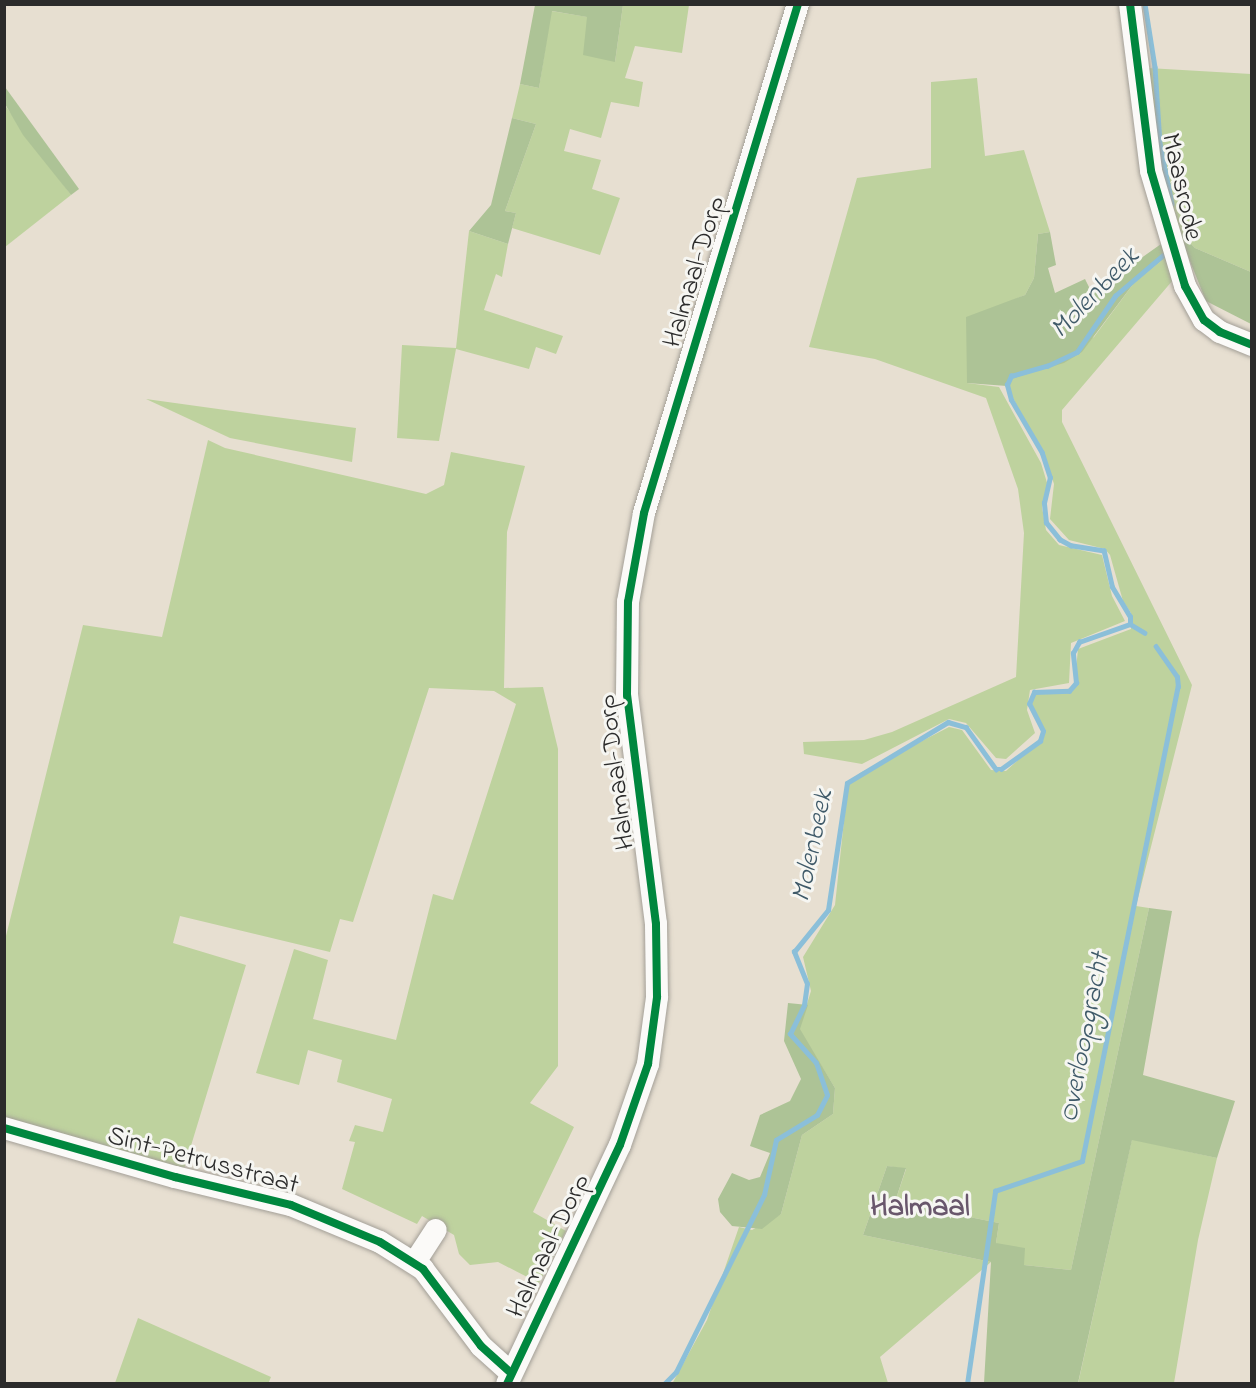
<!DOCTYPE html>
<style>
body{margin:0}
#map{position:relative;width:1256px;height:1388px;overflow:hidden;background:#e7dfd1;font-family:"Indie Flower",sans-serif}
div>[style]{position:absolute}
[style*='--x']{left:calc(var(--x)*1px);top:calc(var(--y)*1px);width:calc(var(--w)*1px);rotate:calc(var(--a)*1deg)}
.green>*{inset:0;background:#bed29e}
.forest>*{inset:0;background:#adc396}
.stream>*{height:4.5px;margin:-2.25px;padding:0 2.25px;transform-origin:2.25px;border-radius:2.25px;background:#8bbfd9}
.roads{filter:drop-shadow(0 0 2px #a39f97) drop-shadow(0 0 2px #a39f97)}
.minor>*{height:22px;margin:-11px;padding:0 11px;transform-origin:11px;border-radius:11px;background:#fbfaf8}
.cycleway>*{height:8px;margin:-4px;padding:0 4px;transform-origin:4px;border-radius:4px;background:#00873e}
span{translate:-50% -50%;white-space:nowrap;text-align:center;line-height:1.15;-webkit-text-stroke:6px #f6f6f2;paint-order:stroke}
.street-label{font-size:27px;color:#2b2b2b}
.water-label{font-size:28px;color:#3f5a69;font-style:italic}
.quarter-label{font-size:30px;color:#69576c;font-weight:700}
.frame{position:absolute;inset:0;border:6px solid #2b2b2b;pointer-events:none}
</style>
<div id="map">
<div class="green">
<div style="clip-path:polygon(623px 5px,689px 5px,682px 53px,635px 46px,625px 78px,643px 82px,639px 107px,611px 102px,601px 138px,570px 129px,564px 151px,601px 160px,592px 189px,620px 198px,600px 255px,512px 228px,516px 213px,505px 211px,536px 124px,512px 118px,520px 84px,539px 88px,551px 11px,588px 17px,615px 62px)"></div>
<div style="clip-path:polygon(1148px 68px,1251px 74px,1251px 272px,1195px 248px,1177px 229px,1159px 155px)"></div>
<div style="clip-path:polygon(977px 78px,985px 156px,1024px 150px,1050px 232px,1038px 234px,1034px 278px,1025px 295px,1004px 304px,967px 383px,999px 387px,1041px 463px,1048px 486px,1042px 507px,1046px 530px,1059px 545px,1102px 555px,1112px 596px,1125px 621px,1071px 643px,1069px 683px,1030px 690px,1027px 710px,1035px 733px,1006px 759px,996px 758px,966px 723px,949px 719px,862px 764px,804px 754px,803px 742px,864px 740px,892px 732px,1016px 677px,1024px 533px,1018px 489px,986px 398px,875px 359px,809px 347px,857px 178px,931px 168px,931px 82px)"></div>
<div style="clip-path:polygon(4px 104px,71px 195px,5px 247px,4px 247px)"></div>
<div style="clip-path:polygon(469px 231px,508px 244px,502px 277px,496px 274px,484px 310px,563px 336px,556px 354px,536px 347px,529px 369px,456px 349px,439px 441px,397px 438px,402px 345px,456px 348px)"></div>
<div style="clip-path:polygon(1166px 257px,1173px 280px,1062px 410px,1062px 422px,1192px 685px,1136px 906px,1149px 908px,1071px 1270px,1024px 1265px,996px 1243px,999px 1223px,895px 1202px,906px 1169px,887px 1166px,863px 1235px,991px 1262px,880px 1357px,888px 1383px,672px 1384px,707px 1320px,739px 1227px,752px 1230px,781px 1214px,802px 1135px,833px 1114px,835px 1088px,799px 1029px,811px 991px,803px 957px,835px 905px,848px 783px,860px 773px,949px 727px,962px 730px,991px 770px,1006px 771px,1042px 738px,1042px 728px,1032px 704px,1033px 694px,1074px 689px,1078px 649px,1131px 629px,1131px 613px,1123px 601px,1110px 555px,1105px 549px,1069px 540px,1050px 519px,1054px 484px,1049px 469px,1007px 386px,1010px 379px,1094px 337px,1134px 283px)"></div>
<div style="clip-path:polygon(146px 399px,356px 428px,352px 462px,230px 438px)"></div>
<div style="clip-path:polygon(208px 440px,225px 448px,426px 494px,444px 485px,451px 452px,525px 466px,507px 532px,504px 688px,543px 687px,558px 749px,558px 1066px,530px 1103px,574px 1127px,533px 1212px,566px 1231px,539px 1283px,498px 1262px,470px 1265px,459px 1254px,454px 1235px,422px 1216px,417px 1224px,342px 1189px,355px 1142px,349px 1141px,355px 1125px,383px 1132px,392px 1099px,337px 1082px,342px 1060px,308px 1050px,299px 1085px,256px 1073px,294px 949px,328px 960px,313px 1019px,396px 1040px,433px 894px,453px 900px,516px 704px,494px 691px,429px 688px,353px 922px,340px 919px,330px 952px,180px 916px,173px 943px,246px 965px,183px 1172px,5px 1120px,5px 940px,83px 625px,162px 637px)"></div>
<div style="clip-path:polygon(1132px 1139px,1217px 1158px,1198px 1240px,1174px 1383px,1078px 1384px)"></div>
<div style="clip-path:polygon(138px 1318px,271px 1377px,268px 1384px,115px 1383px)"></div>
</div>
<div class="forest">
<div style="clip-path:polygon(535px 5px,623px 5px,615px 62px,583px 55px,587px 17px,552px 11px,539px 88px,520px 84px)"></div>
<div style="clip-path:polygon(5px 87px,79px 189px,71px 195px,23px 135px,5px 104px)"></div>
<div style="clip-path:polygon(512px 118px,536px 124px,505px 211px,516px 213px,508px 244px,469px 231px,491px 205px)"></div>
<div style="clip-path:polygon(1177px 229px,1195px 248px,1251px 272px,1251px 324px,1206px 301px)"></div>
<div style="clip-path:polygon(1050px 232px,1056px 265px,1048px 268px,1055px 293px,1085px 279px,1092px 293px,1161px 244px,1166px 257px,1134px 283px,1082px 352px,1064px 363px,1010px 379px,1007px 386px,967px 383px,966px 317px,1025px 295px,1034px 278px,1038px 234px)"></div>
<div style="clip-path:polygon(1149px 908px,1172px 911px,1143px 1075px,1235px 1101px,1217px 1158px,1132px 1140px,1078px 1383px,984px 1383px,991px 1262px,863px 1235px,887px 1166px,906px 1168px,895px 1202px,999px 1223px,996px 1243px,1025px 1248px,1024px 1265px,1071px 1270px)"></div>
<div style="clip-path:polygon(788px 1003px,808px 1005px,800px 1029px,835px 1088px,833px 1114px,802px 1135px,781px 1214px,762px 1229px,732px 1226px,720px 1212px,718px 1199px,732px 1173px,749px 1180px,760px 1177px,770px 1153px,750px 1146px,760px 1115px,790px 1101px,801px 1079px,784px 1041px)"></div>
</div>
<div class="stream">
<div style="--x:1145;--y:4;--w:64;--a:81"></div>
<div style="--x:1155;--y:67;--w:77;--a:86.3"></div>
<div style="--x:1160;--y:144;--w:61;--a:78.7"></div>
<div style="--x:1130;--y:624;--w:17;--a:31"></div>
<div style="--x:664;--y:1384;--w:17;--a:-45"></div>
<div style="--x:676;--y:1372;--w:198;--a:-63.6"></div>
<div style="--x:764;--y:1195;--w:56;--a:-77.7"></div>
<div style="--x:776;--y:1140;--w:48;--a:-31.4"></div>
<div style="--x:817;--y:1115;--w:22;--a:-63"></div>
<div style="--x:827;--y:1095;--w:34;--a:-109"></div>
<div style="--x:816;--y:1063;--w:39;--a:-132"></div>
<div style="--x:790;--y:1034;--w:32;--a:-64"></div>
<div style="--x:804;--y:1005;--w:21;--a:-82"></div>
<div style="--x:807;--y:984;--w:35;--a:-112"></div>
<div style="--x:794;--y:952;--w:54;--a:-51"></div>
<div style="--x:828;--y:910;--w:128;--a:-81.5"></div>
<div style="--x:847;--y:783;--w:118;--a:-31.1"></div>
<div style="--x:948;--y:722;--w:19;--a:16"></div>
<div style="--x:966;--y:727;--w:52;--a:54.5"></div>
<div style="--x:996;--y:769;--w:5;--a:0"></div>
<div style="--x:1001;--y:769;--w:48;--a:-35.7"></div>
<div style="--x:1040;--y:741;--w:10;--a:-73"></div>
<div style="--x:1043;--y:731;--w:30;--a:-117"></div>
<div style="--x:1029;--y:704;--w:13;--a:-67"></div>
<div style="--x:1034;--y:692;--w:35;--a:-2"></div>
<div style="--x:1069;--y:691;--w:11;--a:-49"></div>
<div style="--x:1076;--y:683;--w:30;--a:-96"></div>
<div style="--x:1073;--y:653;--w:13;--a:-61"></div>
<div style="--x:1079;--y:642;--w:54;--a:-19.4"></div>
<div style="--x:1130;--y:624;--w:7;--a:-90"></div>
<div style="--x:1130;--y:617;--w:35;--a:-121"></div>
<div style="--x:1112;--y:587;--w:37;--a:-103"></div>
<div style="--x:1104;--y:551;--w:33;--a:-171"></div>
<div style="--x:1071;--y:546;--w:13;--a:-151"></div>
<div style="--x:1060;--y:540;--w:22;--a:-129"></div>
<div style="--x:1046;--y:523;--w:20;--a:-96"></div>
<div style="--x:1044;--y:503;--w:26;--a:-77"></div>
<div style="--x:1050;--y:478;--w:26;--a:-108"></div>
<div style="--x:1042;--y:453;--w:61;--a:-120.3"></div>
<div style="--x:1011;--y:400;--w:16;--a:-105"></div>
<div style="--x:1007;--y:385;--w:10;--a:-66"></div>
<div style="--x:1011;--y:376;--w:37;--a:-16"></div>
<div style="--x:1047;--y:366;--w:33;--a:-25"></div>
<div style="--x:1077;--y:352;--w:68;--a:-55.8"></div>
<div style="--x:1115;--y:296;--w:62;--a:-40.4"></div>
<div style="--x:967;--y:1384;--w:195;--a:-81.7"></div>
<div style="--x:995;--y:1191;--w:92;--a:-19"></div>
<div style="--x:1082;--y:1161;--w:484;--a:-78.6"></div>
<div style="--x:1178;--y:687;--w:10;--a:-96"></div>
<div style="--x:1177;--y:677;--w:37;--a:-125"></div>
</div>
<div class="roads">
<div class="minor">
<div style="--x:1130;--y:4;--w:168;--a:82.8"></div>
<div style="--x:1151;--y:171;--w:120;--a:73.5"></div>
<div style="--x:1185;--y:286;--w:39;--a:61"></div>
<div style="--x:1204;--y:320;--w:20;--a:37"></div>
<div style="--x:1220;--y:332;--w:35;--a:22"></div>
<div style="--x:4;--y:1128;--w:178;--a:16"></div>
<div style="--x:175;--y:1177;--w:119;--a:13.6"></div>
<div style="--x:291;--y:1205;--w:96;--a:22.6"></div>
<div style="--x:380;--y:1242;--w:51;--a:32.1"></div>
<div style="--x:423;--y:1269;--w:96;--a:53"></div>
<div style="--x:481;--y:1346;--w:40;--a:42"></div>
<div style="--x:415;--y:1262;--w:38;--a:-57"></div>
<div style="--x:507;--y:1384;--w:264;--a:-64.7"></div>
<div style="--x:620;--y:1145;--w:86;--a:-70.9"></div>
<div style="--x:648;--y:1064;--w:68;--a:-82.3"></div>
<div style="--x:657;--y:997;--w:73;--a:-90.8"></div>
<div style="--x:656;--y:924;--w:231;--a:-97.2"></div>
<div style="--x:627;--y:695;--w:93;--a:-89.4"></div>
<div style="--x:628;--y:602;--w:90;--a:-79.8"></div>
<div style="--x:644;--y:513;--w:532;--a:-73.17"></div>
</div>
</div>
<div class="cycleway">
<div style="--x:1130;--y:4;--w:168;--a:82.8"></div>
<div style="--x:1151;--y:171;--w:120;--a:73.5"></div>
<div style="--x:1185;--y:286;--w:39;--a:61"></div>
<div style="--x:1204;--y:320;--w:20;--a:37"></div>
<div style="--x:1220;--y:332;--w:35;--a:22"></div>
<div style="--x:4;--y:1128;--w:178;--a:16"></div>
<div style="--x:175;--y:1177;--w:119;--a:13.6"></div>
<div style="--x:291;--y:1205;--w:96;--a:22.6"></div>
<div style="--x:380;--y:1242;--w:51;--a:32.1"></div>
<div style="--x:423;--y:1269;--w:96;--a:53"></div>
<div style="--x:481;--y:1346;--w:40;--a:42"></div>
<div style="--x:507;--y:1384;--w:264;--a:-64.7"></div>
<div style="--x:620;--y:1145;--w:86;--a:-70.9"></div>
<div style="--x:648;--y:1064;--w:68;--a:-82.3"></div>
<div style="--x:657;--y:997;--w:73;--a:-90.8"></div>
<div style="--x:656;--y:924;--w:231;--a:-97.2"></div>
<div style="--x:627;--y:695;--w:93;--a:-89.4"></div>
<div style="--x:628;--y:602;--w:90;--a:-79.8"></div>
<div style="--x:644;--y:513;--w:532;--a:-73.17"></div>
</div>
<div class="street-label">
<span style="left:1181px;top:187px;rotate:77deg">Maasrode</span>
<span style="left:695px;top:272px;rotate:-73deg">Halmaal-Dorp</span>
<span style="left:617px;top:772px;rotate:-97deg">Halmaal-Dorp</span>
<span style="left:203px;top:1161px;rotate:15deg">Sint-Petrusstraat</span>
<span style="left:549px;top:1246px;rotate:-64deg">Halmaal-Dorp</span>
</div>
<div class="water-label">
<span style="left:1096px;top:294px;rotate:-46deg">Molenbeek</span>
<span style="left:814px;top:846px;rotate:-78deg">Molenbeek</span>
<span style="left:1086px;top:1038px;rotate:-79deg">Overloopgracht</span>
</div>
<div class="quarter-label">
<span style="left:920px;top:1208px">Halmaal</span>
</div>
<div class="frame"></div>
</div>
